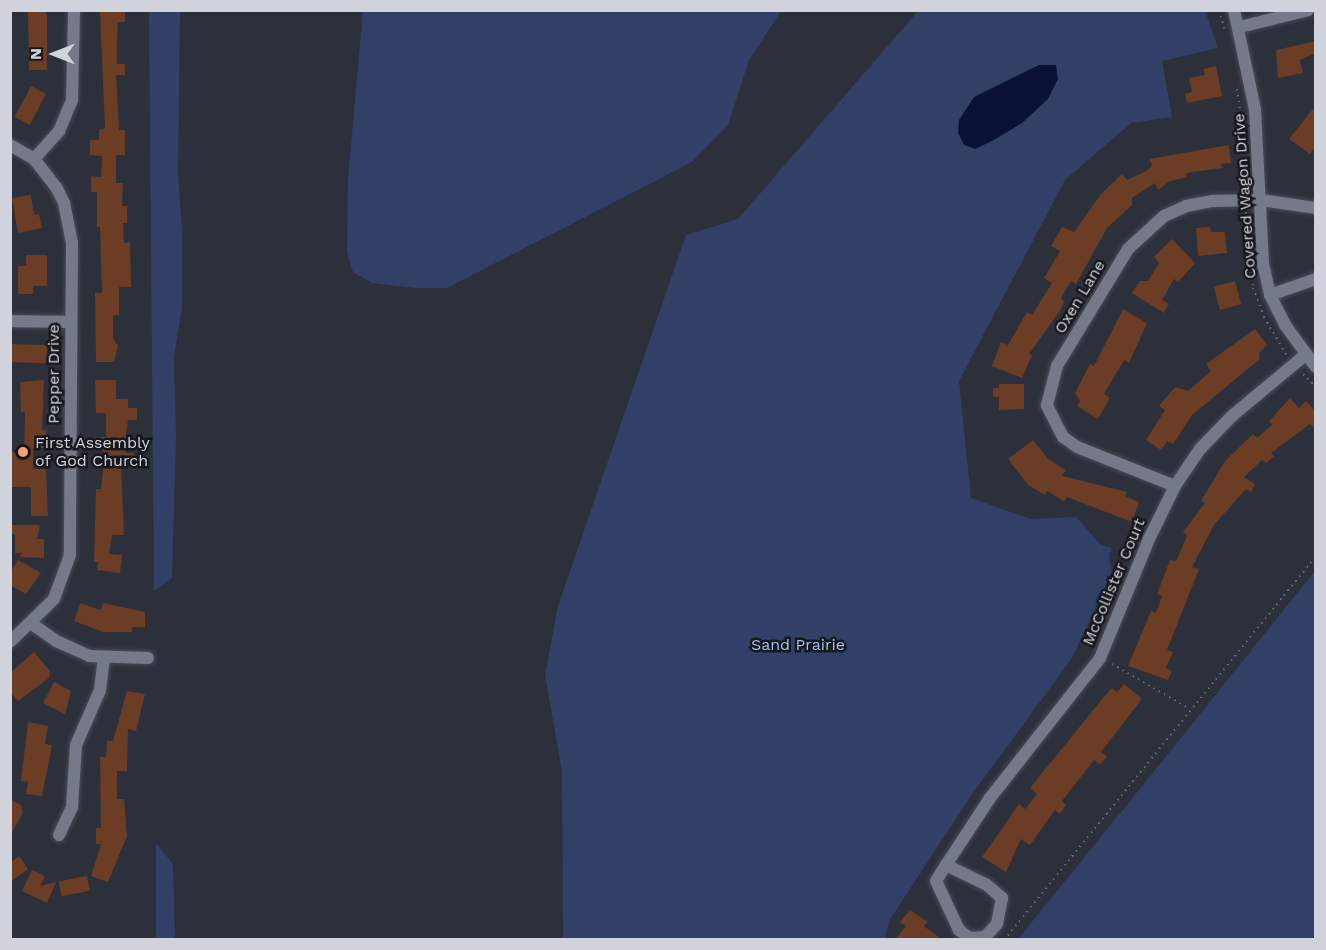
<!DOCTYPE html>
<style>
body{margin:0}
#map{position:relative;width:1326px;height:950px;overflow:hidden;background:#2b303b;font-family:"Work Sans",sans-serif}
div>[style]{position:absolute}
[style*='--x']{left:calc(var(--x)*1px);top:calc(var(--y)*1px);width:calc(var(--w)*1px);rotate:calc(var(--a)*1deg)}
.green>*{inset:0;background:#324068}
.water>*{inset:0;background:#091136}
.building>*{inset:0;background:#6a3d24;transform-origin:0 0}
.path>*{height:2px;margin-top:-1px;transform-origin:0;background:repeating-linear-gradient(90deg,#676b75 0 1.5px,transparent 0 6px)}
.roads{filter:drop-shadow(0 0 2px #494c56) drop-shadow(0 0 2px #494c56)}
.street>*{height:12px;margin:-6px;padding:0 6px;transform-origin:6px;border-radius:6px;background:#757a88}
.dots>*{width:16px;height:16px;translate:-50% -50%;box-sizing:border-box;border:3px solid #16181d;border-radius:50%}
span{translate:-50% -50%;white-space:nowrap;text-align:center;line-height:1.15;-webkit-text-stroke:5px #16181d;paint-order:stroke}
.street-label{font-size:16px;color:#d0d3db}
.poi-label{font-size:16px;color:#d0d3db}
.left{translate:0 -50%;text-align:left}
.park-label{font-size:16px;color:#a8bdf4}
.frame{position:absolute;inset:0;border:12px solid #d0d3db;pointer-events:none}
.north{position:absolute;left:24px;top:24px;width:60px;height:60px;-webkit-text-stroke:4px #16181d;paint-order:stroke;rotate:270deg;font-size:16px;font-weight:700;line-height:24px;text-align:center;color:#d0d3db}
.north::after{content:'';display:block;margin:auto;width:21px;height:27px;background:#d0d3db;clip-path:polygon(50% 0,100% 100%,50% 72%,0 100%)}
</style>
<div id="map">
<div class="green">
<div style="clip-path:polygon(149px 11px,180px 11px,178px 173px,182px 230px,182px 307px,174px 357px,176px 437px,172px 578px,154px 591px)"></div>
<div style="clip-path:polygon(363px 11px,363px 10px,781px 11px,749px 60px,728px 125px,692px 162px,447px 288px,416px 288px,372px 283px,353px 272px,347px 252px,348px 179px)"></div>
<div style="clip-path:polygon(918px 11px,1205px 11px,1218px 48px,1162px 61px,1172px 117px,1131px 123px,1065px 180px,959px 381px,971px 498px,1030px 519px,1076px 517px,1101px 545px,1112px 548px,1109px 556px,1112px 572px,1072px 658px,972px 794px,889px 921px,885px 939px,563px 939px,562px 772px,545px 675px,558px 606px,686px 235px,738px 219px)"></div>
<div style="clip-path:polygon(1315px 571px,1315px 939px,1018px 939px,1152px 774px)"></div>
<div style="clip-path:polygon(156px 843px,173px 864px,175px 939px,156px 939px)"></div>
</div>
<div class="water">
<div style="clip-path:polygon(1039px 65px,1056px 65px,1058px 79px,1048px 99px,1022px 123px,992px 141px,975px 149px,964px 145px,958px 133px,959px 120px,974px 97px)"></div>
</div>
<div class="building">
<div style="clip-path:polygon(28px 10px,45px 10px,47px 16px,47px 70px,29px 70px)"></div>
<div style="clip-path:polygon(125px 10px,125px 22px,118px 22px,117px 40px,117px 64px,125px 64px,125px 75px,116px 75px,119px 130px,125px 130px,125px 155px,116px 155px,116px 183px,123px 183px,122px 206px,127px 206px,127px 223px,123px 223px,124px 243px,130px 242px,131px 287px,119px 287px,119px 315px,113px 315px,113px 338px,118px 346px,114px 362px,96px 362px,95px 293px,102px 293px,100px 227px,97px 227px,97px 192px,91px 192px,91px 176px,101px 177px,102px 156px,90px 155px,90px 140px,99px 140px,99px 130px,105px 128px,100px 12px)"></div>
<div style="clip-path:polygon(1316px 41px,1316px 53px,1300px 60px,1303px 73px,1278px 78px,1276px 50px)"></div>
<div style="clip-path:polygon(1216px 66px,1222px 96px,1187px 103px,1185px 94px,1192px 92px,1189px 78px,1205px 75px,1203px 69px)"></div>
<div style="left:31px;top:86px;width:17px;height:35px;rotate:28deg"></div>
<div style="clip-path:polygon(1316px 105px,1316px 146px,1310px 154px,1289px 139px)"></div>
<div style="clip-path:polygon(1229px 145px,1231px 163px,1221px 164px,1222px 168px,1186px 173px,1187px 177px,1170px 181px,1158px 190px,1155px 183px,1132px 198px,1132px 205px,1107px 228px,1076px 284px,1071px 281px,1061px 298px,1064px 302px,1059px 312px,1029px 354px,1032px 355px,1022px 378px,992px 366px,1001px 342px,1008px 345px,1027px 312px,1032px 315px,1052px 283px,1044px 278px,1060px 251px,1051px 246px,1062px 227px,1074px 232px,1101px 194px,1122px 174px,1127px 180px,1148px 170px,1152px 165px,1149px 159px)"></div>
<div style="clip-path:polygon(31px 195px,34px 215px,39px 214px,42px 228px,18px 233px,12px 198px)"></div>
<div style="clip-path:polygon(1210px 227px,1211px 232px,1225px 232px,1227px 253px,1198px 256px,1196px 228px)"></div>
<div style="clip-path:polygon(1172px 239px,1195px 263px,1178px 282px,1174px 279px,1162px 300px,1169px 304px,1164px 313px,1132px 293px,1140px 281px,1148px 281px,1159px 263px,1154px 257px)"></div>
<div style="clip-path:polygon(26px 255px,47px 255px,47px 286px,33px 286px,33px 294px,18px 294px,18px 266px,26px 266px)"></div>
<div style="left:1235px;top:281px;width:24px;height:22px;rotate:75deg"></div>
<div style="clip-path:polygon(1123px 309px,1147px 323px,1129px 363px,1124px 360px,1104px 394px,1110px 398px,1098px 419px,1077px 406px,1080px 401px,1075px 393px,1090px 364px,1094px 366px)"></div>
<div style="clip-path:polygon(1255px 329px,1267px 345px,1259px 353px,1260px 359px,1192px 415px,1173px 444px,1167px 441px,1161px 450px,1146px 440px,1165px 410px,1159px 406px,1175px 387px,1188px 391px,1211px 371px,1206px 364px)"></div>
<div style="left:10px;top:344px;width:37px;height:18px;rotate:2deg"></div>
<div style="clip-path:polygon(44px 380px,42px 430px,46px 430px,46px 448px,33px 448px,33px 469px,46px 469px,48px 516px,31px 516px,31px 487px,10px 487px,10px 452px,24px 452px,25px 412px,21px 412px,20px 382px)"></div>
<div style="clip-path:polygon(95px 380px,116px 380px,116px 399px,128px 399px,128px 408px,137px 408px,137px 420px,128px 420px,126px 432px,126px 453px,134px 453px,134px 466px,121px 466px,124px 535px,112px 535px,109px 554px,122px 555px,120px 573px,97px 570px,98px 562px,94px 562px,96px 489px,101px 489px,103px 470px,103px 450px,95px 450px,95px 437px,106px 437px,106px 413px,96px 413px)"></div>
<div style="clip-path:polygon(999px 384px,1024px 384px,1024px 409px,999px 410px,999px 397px,993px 397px,993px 388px,999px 388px)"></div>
<div style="clip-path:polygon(1290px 398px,1299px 408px,1306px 401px,1316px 412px,1316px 431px,1310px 424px,1271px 453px,1274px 456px,1266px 463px,1262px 460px,1244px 477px,1255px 484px,1251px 492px,1246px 489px,1214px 525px,1192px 567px,1199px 569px,1167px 650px,1173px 652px,1166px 668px,1172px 671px,1168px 680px,1128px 666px,1151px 611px,1156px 613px,1162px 596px,1157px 594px,1170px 560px,1176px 561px,1187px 536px,1183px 532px,1205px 503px,1201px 501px,1225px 461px,1253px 434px,1257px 438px,1272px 425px,1269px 421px)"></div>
<div style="clip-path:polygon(1033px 440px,1048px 459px,1066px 470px,1062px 476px,1127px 492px,1125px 496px,1139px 502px,1132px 522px,1067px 497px,1064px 501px,1047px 491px,1045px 495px,1028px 485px,1008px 459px)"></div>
<div style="clip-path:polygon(10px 525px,40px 525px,37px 539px,44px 539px,44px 558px,19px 557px,22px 553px,15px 553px,15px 534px,10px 534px)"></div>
<div style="clip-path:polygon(18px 560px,41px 573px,26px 594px,10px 585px,10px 573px)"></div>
<div style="clip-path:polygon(80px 603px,101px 610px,103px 603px,145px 612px,145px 627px,132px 627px,132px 632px,103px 632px,74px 621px)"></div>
<div style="clip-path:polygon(34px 652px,50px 671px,49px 678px,18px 701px,10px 692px,10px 673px)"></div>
<div style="clip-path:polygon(54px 682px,71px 691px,65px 714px,43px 703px)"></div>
<div style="clip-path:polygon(1124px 684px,1142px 699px,1101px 752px,1107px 756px,1100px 765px,1094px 760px,1062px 801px,1066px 805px,1060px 814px,1055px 810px,1030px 845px,1021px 839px,1006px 872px,982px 857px,1019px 804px,1025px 809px,1037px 794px,1030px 788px,1103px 698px,1112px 688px,1117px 692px)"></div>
<div style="clip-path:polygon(127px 691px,145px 694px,136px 731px,128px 729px,127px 771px,117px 771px,117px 799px,124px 799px,127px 836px,108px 882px,91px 876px,101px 844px,96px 844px,96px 828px,101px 828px,100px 757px,106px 757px,107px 741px,113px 741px)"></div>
<div style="clip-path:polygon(28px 722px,48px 726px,45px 744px,52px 745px,42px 796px,26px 794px,28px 782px,21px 781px)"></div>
<div style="clip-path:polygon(10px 799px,21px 805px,23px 813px,10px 836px)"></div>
<div style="clip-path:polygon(19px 856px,28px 869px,10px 882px,10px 863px)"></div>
<div style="clip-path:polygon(32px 870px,45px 876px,40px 886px,56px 882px,47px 903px,22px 891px)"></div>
<div style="left:87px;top:876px;width:15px;height:29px;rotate:79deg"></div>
<div style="clip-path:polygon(910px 910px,928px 922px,924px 926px,941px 939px,895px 939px,906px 926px,900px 922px)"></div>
</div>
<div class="path">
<div style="--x:1219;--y:10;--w:19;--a:74"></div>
<div style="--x:1237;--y:89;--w:36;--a:81"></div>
<div style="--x:1246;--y:212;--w:76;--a:84.7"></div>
<div style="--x:1253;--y:288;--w:31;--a:69"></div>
<div style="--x:1264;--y:317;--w:45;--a:59.5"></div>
<div style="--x:1303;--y:374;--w:18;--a:45"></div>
<div style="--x:1112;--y:664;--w:90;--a:30"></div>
<div style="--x:1004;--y:940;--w:495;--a:-50.9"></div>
</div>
<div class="roads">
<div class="street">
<div style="--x:1234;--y:10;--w:102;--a:78.1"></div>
<div style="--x:1255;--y:110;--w:154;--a:87"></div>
<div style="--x:1263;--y:264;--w:32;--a:77"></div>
<div style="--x:1270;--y:295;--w:34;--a:63"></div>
<div style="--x:1285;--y:325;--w:52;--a:53.6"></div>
<div style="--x:1240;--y:27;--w:70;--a:-14"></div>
<div style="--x:10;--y:145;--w:28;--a:30"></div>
<div style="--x:34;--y:159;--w:36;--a:52"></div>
<div style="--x:56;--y:187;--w:18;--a:63"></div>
<div style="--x:64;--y:203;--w:41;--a:78.7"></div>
<div style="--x:72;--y:243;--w:312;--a:90.4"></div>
<div style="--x:70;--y:555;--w:47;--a:110"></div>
<div style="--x:54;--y:599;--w:62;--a:135.7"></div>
<div style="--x:34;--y:159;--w:38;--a:-48"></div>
<div style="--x:59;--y:131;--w:34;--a:-67"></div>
<div style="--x:72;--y:100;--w:90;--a:-88.7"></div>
<div style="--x:1270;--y:295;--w:49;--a:-19.2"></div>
<div style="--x:10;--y:321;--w:61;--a:0.9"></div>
<div style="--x:1175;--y:486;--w:105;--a:-158.3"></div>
<div style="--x:1077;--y:447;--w:17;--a:-144"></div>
<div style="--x:1063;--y:437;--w:36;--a:-117"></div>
<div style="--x:1047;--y:405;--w:40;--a:-75.6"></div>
<div style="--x:1057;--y:366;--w:137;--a:-58.7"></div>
<div style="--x:1128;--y:249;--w:49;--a:-42.5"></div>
<div style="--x:1164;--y:216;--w:24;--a:-24"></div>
<div style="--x:1186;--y:206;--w:26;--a:-11"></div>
<div style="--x:1212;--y:201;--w:49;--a:-1.2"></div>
<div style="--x:1261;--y:200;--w:56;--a:8.3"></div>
<div style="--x:32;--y:624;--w:29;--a:35"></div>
<div style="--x:56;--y:641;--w:36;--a:24"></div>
<div style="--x:89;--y:656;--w:59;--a:1.9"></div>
<div style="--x:59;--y:835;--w:31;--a:-65"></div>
<div style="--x:72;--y:807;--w:62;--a:-86.3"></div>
<div style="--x:76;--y:745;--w:60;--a:-66.4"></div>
<div style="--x:100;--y:690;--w:32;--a:-83"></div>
<div style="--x:946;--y:865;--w:46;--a:26"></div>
<div style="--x:987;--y:885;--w:20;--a:41"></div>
<div style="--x:1002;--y:898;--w:26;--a:101"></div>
<div style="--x:997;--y:924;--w:18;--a:133"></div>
<div style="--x:985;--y:937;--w:15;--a:176"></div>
<div style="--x:970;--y:938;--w:14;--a:-144"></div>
<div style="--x:959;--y:930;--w:54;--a:-115.1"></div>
<div style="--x:936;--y:881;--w:19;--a:-58"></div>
<div style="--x:946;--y:865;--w:80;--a:-56.7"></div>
<div style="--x:990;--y:798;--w:178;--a:-51.8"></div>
<div style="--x:1100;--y:658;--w:129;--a:-67.6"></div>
<div style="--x:1149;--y:539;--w:59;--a:-63.9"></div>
<div style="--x:1175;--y:486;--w:45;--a:-56"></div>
<div style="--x:1200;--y:449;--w:47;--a:-45.9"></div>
<div style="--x:1233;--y:415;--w:92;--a:-39.7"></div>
</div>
</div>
<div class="dots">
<div style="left:23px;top:452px;background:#f0a279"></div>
</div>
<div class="street-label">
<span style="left:1245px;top:196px;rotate:-94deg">Covered Wagon Drive</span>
<span style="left:1080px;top:297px;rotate:-59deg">Oxen Lane</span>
<span style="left:54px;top:374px;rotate:-90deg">Pepper Drive</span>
<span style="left:1114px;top:582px;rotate:-67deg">McCollister Court</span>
</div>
<div class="poi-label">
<span class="left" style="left:35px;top:452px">First Assembly<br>of God Church</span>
</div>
<div class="park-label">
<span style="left:798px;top:645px">Sand Prairie</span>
</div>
<div class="frame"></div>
<div class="north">N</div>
</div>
